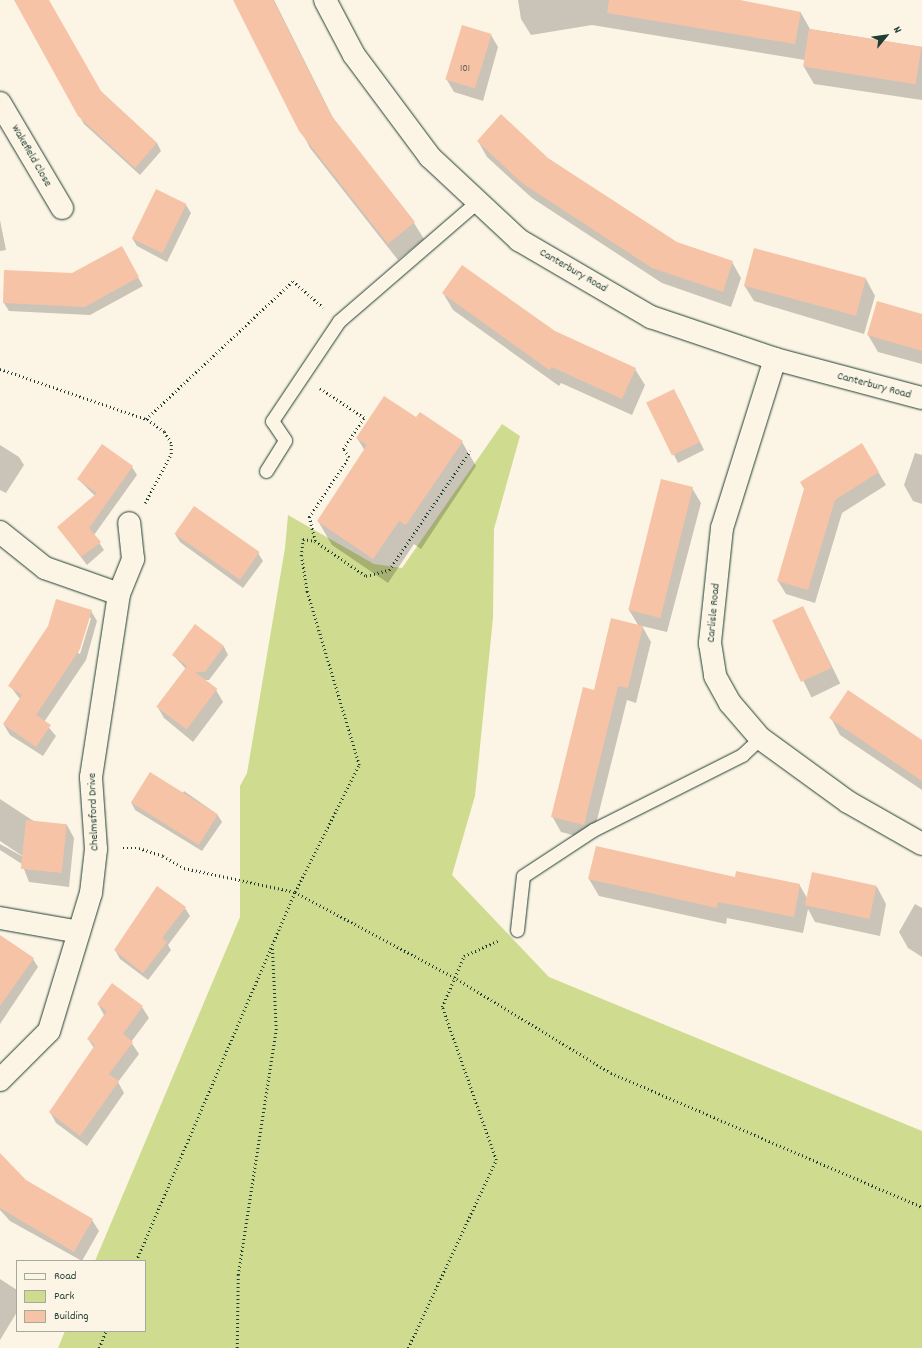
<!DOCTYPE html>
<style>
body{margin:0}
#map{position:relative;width:922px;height:1348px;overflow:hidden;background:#fcf5e5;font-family:Dekko,sans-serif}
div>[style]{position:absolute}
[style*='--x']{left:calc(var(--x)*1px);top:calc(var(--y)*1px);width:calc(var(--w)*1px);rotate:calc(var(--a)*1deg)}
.green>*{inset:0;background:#cfdc8f}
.shadow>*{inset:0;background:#0003;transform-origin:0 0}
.building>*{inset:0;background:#f6c3a7;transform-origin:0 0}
.path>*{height:2.5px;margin-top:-1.25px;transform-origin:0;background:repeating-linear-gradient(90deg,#1f3d34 0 1px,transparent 0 4px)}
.roads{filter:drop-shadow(0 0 1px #1f3d34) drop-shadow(0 0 1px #1f3d34)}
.lane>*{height:13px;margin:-6.5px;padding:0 6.5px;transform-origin:6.5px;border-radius:6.5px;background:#fcf5e5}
.street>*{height:22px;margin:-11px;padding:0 11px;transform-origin:11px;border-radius:11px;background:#fcf5e5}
span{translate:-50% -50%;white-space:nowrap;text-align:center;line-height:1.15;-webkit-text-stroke:4px #fcf5e5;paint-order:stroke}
.number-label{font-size:10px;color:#555e51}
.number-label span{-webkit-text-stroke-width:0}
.street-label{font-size:12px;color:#1f3d34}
.legend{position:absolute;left:16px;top:1260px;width:130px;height:72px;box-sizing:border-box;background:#fcf5e5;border:1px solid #a4ab9e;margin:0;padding:5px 7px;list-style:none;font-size:12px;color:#1f3d34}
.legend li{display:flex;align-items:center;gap:8px;height:20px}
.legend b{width:20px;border:1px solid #a4ab9e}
.north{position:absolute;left:866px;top:16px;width:40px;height:40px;-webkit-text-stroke:3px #fcf5e5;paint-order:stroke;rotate:61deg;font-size:11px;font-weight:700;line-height:16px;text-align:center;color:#1f3d34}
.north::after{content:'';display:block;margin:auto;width:14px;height:18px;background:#1f3d34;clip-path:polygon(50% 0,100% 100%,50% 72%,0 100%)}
</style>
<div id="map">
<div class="green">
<div style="clip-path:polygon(502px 424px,520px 436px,494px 529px,493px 618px,475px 796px,452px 875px,549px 977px,922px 1131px,922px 1348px,58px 1348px,65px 1331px,145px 1331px,145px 1261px,95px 1261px,240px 917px,240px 786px,247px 773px,285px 548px,288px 515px,374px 564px,402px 568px)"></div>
</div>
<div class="shadow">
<div style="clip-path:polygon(15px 0,48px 0,100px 91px,157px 143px,161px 151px,140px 175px,84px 124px)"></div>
<div style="clip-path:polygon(235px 0,274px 0,334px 120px,414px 223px,424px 239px,398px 260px,310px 148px)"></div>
<div style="clip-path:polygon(518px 0,731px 0,801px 13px,810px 29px,922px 47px,922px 100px,814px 84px,804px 67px,805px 60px,592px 25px,531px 35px,521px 19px)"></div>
<div style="clip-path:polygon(491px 35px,498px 47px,483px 101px,454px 92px,447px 80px)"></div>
<div style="clip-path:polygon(478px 141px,548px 159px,677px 243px,732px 262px,741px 278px,731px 307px,662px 283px,532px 198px,487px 157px)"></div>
<div style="clip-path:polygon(186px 205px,191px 213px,167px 262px,137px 246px,132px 238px)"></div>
<div style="clip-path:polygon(0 220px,6px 250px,0 251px)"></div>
<div style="clip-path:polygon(121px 247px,143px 286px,90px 315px,9px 311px,4px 303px,72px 274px)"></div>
<div style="clip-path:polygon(866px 279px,875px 296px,864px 334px,754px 301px,744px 285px)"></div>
<div style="clip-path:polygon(443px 293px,554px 332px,635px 369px,645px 385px,632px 415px,561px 383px,559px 386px,453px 310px)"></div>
<div style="clip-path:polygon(922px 315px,922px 364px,878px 352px,868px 335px)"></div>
<div style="clip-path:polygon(679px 399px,704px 450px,678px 463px,648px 403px)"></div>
<div style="clip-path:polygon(417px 419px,462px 442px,476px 466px,421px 549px,414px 544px,388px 583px,332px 545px,318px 521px,365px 451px,357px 438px)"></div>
<div style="clip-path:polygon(0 445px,19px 457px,24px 465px,6px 493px,0 490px)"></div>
<div style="clip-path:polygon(862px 445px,886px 485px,842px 513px,815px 603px,786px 594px,778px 581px)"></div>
<div style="clip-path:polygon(915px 453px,922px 455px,922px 504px,913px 501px,904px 485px)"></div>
<div style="clip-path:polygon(132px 467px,137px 475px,94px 535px,104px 550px,87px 565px,58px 527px,95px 496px,78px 479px)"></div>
<div style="clip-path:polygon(692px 488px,701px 503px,667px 632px,642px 626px,651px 642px,636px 703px,627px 700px,592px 840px,561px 832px,552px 816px,594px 691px,638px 625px,629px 610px)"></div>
<div style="clip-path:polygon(175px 534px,258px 553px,263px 561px,243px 588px,180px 542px)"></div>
<div style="left:803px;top:607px;width:85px;height:32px;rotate:64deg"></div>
<div style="clip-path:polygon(evenodd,91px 611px,97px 621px,86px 660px,44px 722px,56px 736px,43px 756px,10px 735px,4px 725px,20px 699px,10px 686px,91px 611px,88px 618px,91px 618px,80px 654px,78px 653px,88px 618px)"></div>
<div style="clip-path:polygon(195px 625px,224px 647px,228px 655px,209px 680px,203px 680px,216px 690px,223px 702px,193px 742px,164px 718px,157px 706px,186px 669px,173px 655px)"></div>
<div style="clip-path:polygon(831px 718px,922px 741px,922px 790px,840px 735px)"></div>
<div style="clip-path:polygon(184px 791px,217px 814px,222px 822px,202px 851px,135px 810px,131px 802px,181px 796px)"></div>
<div style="clip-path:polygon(0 799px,35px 822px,67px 825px,74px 838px,69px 887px,29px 882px,22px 864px,0 850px,0 844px,27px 859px,0 841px)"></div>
<div style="clip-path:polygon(589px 879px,799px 884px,807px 898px,877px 887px,886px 904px,880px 936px,815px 922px,808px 909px,803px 933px,727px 918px,726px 924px,599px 896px)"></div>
<div style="clip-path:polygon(915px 904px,922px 908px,922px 957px,908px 948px,899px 932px)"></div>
<div style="clip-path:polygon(185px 908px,190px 916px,168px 945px,171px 950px,148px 980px,120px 959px,115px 950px)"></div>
<div style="clip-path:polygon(0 940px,33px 959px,38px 967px,0 1024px)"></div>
<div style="clip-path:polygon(98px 1004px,142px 1007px,149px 1018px,131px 1042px,139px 1054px,118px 1082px,124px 1093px,87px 1146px,56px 1123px,50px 1112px,94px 1048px,88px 1039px,104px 1015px)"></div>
<div style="clip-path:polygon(0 1154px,25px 1181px,92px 1220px,99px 1231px,82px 1261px,10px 1221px,0 1210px)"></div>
<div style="clip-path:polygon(0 1279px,17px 1290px,17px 1312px,0 1340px)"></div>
</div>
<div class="building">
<div style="clip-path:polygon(14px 0,49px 0,101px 91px,157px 143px,135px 168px,78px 116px)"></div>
<div style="clip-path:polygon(233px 0,273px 0,331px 115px,415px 222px,388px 244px,299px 131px)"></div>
<div style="clip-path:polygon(609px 0,740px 0,801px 12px,795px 44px,607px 13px)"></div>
<div style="left:462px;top:25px;width:31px;height:57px;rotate:17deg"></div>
<div style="left:809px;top:29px;width:114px;height:38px;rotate:9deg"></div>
<div style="clip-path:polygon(501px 114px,548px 158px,677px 242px,733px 261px,723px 292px,652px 268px,522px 183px,477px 141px)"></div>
<div style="left:156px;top:189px;width:34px;height:55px;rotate:26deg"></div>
<div style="clip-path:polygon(122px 246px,139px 277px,85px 307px,3px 303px,4px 270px,72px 273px)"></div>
<div style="left:754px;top:248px;width:116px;height:39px;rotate:15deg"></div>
<div style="clip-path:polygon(462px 265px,555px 331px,636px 368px,622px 399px,552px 367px,549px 370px,442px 293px)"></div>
<div style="clip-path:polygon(877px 301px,922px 314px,922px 351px,867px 335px)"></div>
<div style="left:674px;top:389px;width:59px;height:31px;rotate:64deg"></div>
<div style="clip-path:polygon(384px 396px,416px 417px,420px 412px,463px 441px,406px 525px,399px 521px,373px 559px,317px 521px,367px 445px,356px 438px)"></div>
<div style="clip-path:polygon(862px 443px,879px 472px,835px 500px,808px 590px,777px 581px,804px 489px,800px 482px)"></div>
<div style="clip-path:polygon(102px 444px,133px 466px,89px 528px,101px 542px,81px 557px,57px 527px,97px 493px,77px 479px)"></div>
<div style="left:661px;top:479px;width:33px;height:135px;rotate:14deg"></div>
<div style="left:194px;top:506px;width:80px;height:34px;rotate:35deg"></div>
<div style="clip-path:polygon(56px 599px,92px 610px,80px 649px,36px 715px,51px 725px,36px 747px,3px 724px,22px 695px,8px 686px,48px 626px)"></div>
<div style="left:803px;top:606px;width:68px;height:34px;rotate:65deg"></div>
<div style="clip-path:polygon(611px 618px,643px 626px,628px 688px,618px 686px,584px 825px,551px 817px,583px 687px,594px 690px)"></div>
<div style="clip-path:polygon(195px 624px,224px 646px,205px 672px,195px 672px,172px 655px)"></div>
<div style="left:187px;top:666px;width:38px;height:51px;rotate:37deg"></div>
<div style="clip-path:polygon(848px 690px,922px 740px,922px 781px,829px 718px)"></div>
<div style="left:150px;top:772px;width:80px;height:36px;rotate:32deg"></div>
<div style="left:26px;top:820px;width:41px;height:49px;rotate:6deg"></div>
<div style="clip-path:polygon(596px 846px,735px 877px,736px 871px,800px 884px,794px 917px,718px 902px,717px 908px,588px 879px)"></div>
<div style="left:812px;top:872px;width:66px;height:34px;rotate:12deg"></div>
<div style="clip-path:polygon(157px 886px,186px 907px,162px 938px,167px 942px,143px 973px,114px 950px)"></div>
<div style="clip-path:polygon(0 935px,34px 958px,0 1006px)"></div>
<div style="clip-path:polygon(112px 983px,143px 1006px,123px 1034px,133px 1042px,109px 1074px,119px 1081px,80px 1136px,49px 1112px,95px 1045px,87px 1039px,107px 1011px,97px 1004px)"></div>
<div style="clip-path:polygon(0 1153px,26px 1180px,93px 1219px,74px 1252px,0 1208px)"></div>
</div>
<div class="path">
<div style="--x:0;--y:369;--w:154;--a:18.9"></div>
<div style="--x:146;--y:419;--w:202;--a:-43.2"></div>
<div style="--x:293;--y:281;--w:40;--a:41"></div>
<div style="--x:145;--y:503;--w:55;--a:-62"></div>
<div style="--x:171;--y:454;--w:11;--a:-90"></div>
<div style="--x:171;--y:443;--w:13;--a:-122"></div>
<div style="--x:164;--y:432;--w:22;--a:-144"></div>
<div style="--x:315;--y:541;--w:62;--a:34.5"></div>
<div style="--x:366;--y:576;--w:24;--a:-15"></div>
<div style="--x:389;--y:570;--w:144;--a:-55.8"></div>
<div style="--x:123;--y:848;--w:16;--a:0"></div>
<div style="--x:139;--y:848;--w:25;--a:18"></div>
<div style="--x:163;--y:856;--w:24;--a:30"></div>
<div style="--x:184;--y:868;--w:114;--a:12.2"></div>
<div style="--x:295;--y:892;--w:184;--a:28.2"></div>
<div style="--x:457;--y:979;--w:180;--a:31.4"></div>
<div style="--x:611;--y:1073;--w:339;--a:23.3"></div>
<div style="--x:136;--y:1261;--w:402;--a:-66.7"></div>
<div style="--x:295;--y:892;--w:142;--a:-63.3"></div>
<div style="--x:359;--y:765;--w:181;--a:-106.7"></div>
<div style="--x:307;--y:592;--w:36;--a:-99"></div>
<div style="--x:301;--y:556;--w:17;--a:-83"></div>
<div style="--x:303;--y:539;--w:12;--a:9"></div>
<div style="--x:315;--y:541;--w:25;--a:-104"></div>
<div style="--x:309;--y:517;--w:72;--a:-56.3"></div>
<div style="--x:349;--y:457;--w:10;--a:-127"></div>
<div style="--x:343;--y:449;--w:37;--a:-56"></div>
<div style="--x:364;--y:418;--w:53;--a:-146.6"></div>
<div style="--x:99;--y:1348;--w:18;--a:-68"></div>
<div style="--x:237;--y:1348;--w:73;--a:-89.2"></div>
<div style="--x:238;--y:1275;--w:248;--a:-81.2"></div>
<div style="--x:276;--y:1030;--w:84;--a:-92.7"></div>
<div style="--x:408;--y:1348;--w:208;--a:-64.9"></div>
<div style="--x:496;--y:1160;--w:162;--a:-109.4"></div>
<div style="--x:442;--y:1007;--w:56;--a:-66.7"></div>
<div style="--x:464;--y:956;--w:37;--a:-24"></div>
</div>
<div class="roads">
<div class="lane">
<div style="--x:266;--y:471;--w:36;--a:-58"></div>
<div style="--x:285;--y:440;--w:23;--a:-124"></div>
<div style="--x:272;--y:421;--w:120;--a:-56.2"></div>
<div style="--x:339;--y:321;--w:184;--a:-40.8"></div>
<div style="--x:517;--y:930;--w:54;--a:-83.7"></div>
<div style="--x:523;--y:876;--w:84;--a:-33.3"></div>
<div style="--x:593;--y:830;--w:167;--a:-26.7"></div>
<div style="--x:742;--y:755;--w:25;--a:-43"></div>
</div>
<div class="street">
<div style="--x:325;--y:0;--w:62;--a:62.2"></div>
<div style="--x:354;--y:55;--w:127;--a:53.3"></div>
<div style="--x:430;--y:157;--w:122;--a:43"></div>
<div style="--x:519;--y:240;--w:153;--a:30.3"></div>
<div style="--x:651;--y:317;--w:131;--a:18.7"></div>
<div style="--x:775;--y:359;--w:152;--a:14.9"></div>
<div style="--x:0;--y:103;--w:122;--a:59.4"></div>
<div style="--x:775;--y:359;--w:177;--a:107.4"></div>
<div style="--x:722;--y:528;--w:116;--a:96"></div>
<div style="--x:710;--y:643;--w:33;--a:81"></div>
<div style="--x:715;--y:676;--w:31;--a:61"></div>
<div style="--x:730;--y:703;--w:46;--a:49.4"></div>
<div style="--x:760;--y:738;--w:109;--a:36"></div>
<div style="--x:848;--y:802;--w:85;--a:29.6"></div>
<div style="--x:0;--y:532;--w:58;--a:38.7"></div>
<div style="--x:45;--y:568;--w:78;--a:19.4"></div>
<div style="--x:0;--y:918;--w:80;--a:10"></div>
<div style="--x:0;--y:1080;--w:69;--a:-45"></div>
<div style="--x:49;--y:1031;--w:144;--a:-73.1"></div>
<div style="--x:91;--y:893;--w:44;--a:-83.5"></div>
<div style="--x:96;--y:849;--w:72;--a:-94"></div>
<div style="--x:91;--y:777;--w:185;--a:-81.3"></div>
<div style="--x:119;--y:594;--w:38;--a:-68"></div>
<div style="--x:133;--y:559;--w:36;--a:-96"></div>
</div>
</div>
<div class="number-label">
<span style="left:465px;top:70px">101</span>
</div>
<div class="street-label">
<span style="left:31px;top:156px;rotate:60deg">Wakefield Close</span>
<span style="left:573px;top:271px;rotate:30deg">Canterbury Road</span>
<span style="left:874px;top:386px;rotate:15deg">Canterbury Road</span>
<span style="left:714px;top:613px;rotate:-85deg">Carlisle Road</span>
<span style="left:94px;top:812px;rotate:-92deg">Chelmsford Drive</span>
</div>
<ul class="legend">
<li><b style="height:5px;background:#fcf5e5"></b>Road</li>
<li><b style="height:11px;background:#cfdc8f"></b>Park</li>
<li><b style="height:11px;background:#f6c3a7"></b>Building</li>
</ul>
<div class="north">N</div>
</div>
